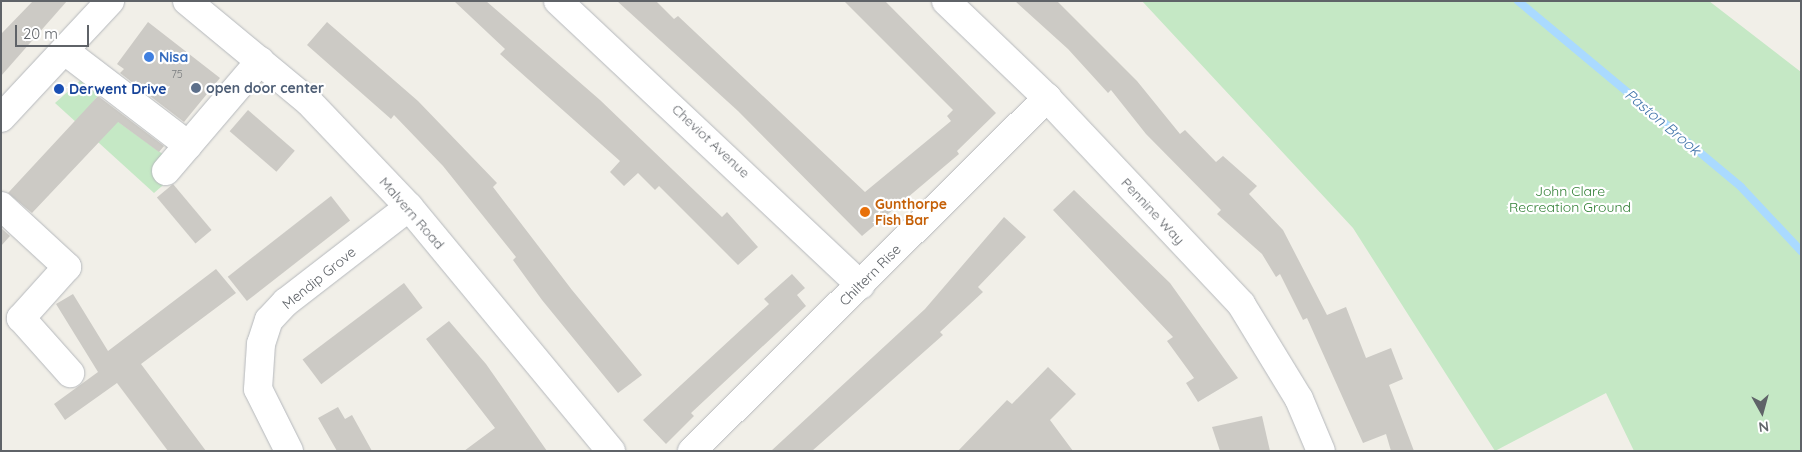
<!DOCTYPE html>
<style>
body{margin:0}
#map{position:relative;width:1802px;height:452px;overflow:hidden;background:#f1efe8;font-family:Quicksand,sans-serif}
div>[style]{position:absolute}
[style*='--x']{left:calc(var(--x)*1px);top:calc(var(--y)*1px);width:calc(var(--w)*1px);rotate:calc(var(--a)*1deg)}
.green>*{inset:0;background:#c5e8c5}
.stream>*{height:8px;margin:-4px;padding:0 4px;transform-origin:4px;border-radius:4px;background:#aadaff}
.building>*{inset:0;background:#cccac5;transform-origin:0 0}
.roads{filter:drop-shadow(0 0 1px #b5b8bc) drop-shadow(0 0 1px #b5b8bc)}
.minor>*{height:28px;margin:-14px;padding:0 14px;transform-origin:14px;border-radius:14px;background:#fff}
.dots>*{width:14px;height:14px;translate:-50% -50%;box-sizing:border-box;border:2px solid #fff;border-radius:50%}
span{translate:-50% -50%;white-space:nowrap;text-align:center;line-height:1.15;-webkit-text-stroke:4.5px #fff;paint-order:stroke}
.number-label{font-size:11px;color:#7a7d7f}
.number-label span{-webkit-text-stroke-width:0}
.shop-label{font-size:14px;color:#366cbe;font-weight:700}
.left{translate:0 -50%;text-align:left}
.service-label{font-size:14px;color:#4e5e75;font-weight:700}
.transit-label{font-size:14px;color:#164399;font-weight:700}
.street-label{font-size:14px;color:#5f6368}
.park-label{font-size:14px;color:#348238}
.food-label{font-size:14px;color:#c56008;font-weight:700}
.water-label{font-size:15px;color:#4174aa;font-style:italic}
.frame{position:absolute;inset:0;border:2px solid #5f6368;pointer-events:none}
.north{position:absolute;left:1737px;top:387px;width:50px;height:50px;-webkit-text-stroke:4px #fff;paint-order:stroke;rotate:173deg;font-size:14px;font-weight:700;line-height:20px;text-align:center;color:#5f6368}
.north::after{content:'';display:block;margin:auto;width:18px;height:22px;background:#5f6368;clip-path:polygon(50% 0,100% 100%,50% 72%,0 100%)}
.scale{position:absolute;left:15px;top:25px;width:74px;height:22px;box-sizing:border-box;border:2px solid #5f6368;border-top:0;padding-left:6px;font-size:15px;line-height:18px;white-space:nowrap;color:#5f6368;-webkit-text-stroke:4px #fff;paint-order:stroke}
</style>
<div id="map">
<div class="green">
<div style="clip-path:polygon(1142px 1px,1709px 1px,1801px 72px,1801px 451px,1634px 451px,1606px 393px,1495px 451px,1353px 228px)"></div>
<div style="clip-path:polygon(82px 79px,102px 91px,92px 103px,164px 155px,169px 180px,154px 193px,55px 103px)"></div>
</div>
<div class="stream">
<div style="--x:1518;--y:1;--w:290;--a:39.8"></div>
<div style="--x:1741;--y:187;--w:88;--a:46.8"></div>
</div>
<div class="building">
<div style="clip-path:polygon(33px 1px,67px 1px,1px 76px,1px 34px)"></div>
<div style="clip-path:polygon(454px 1px,486px 1px,600px 100px,722px 217px,727px 212px,758px 247px,738px 265px,659px 186px,655px 190px,638px 173px,624px 186px,610px 172px,620px 161px,500px 54px,505px 49px)"></div>
<div style="clip-path:polygon(617px 1px,656px 1px,674px 19px,678px 16px,865px 192px,951px 121px,947px 116px,953px 110px,844px 1px,885px 1px,996px 113px,957px 151px,959px 154px,862px 236px,738px 111px)"></div>
<div style="clip-path:polygon(1015px 1px,1057px 1px,1137px 81px,1180px 134px,1185px 130px,1216px 162px,1223px 156px,1257px 186px,1249px 194px,1283px 230px,1327px 315px,1346px 307px,1366px 358px,1391px 348px,1403px 379px,1389px 385px,1414px 451px,1391px 451px,1386px 434px,1363px 443px,1307px 318px,1303px 320px,1280px 274px,1276px 277px,1262px 254px,1217px 214px,1221px 210px,1146px 134px,1111px 90px,1108px 93px,1068px 49px)"></div>
<div style="clip-path:polygon(148px 22px,220px 78px,184px 122px,120px 73px,124px 69px,117px 64px)"></div>
<div style="clip-path:polygon(327px 22px,418px 101px,497px 183px,493px 187px,572px 290px,642px 375px,618px 393px,542px 300px,513px 260px,516px 257px,443px 166px,394px 115px,391px 119px,307px 45px)"></div>
<div style="clip-path:polygon(98px 96px,164px 146px,159px 152px,118px 122px,32px 213px,8px 193px)"></div>
<div style="left:248px;top:110px;width:62px;height:28px;rotate:41deg"></div>
<div style="left:173px;top:184px;width:60px;height:21px;rotate:50deg"></div>
<div style="clip-path:polygon(1074px 190px,1170px 283px,1238px 378px,1198px 402px,1186px 383px,1194px 378px,1167px 341px,1173px 337px,1053px 210px)"></div>
<div style="left:331px;top:196px;width:31px;height:131px;rotate:52deg"></div>
<div style="clip-path:polygon(1004px 217px,1026px 237px,978px 287px,983px 292px,940px 332px,943px 335px,812px 451px,771px 451px,925px 309px)"></div>
<div style="clip-path:polygon(1px 228px,10px 236px,1px 246px)"></div>
<div style="clip-path:polygon(216px 269px,236px 293px,141px 364px,206px 451px,168px 451px,117px 383px,65px 420px,54px 404px,98px 372px,56px 304px,73px 294px,108px 351px)"></div>
<div style="clip-path:polygon(792px 274px,805px 288px,797px 295px,806px 306px,691px 413px,694px 416px,666px 444px,643px 420px,769px 304px,764px 299px)"></div>
<div style="left:404px;top:283px;width:31px;height:127px;rotate:53deg"></div>
<div style="clip-path:polygon(449px 321px,486px 364px,547px 451px,464px 451px,495px 428px,426px 339px)"></div>
<div style="clip-path:polygon(1048px 367px,1076px 394px,1050px 420px,1073px 451px,958px 451px,1007px 400px,1012px 404px)"></div>
<div style="clip-path:polygon(338px 407px,345px 419px,352px 415px,372px 451px,337px 451px,318px 418px)"></div>
<div style="clip-path:polygon(1262px 416px,1270px 451px,1220px 451px,1212px 427px)"></div>
</div>
<div class="roads">
<div class="minor">
<div style="--x:187;--y:1;--w:158;--a:39.6"></div>
<div style="--x:309;--y:102;--w:145;--a:46.4"></div>
<div style="--x:409;--y:207;--w:317;--a:50.4"></div>
<div style="--x:558;--y:1;--w:415;--a:43.2"></div>
<div style="--x:946;--y:1;--w:140;--a:43.8"></div>
<div style="--x:1047;--y:98;--w:283;--a:46.7"></div>
<div style="--x:1241;--y:304;--w:111;--a:58.6"></div>
<div style="--x:1299;--y:399;--w:56;--a:67.1"></div>
<div style="--x:65;--y:51;--w:155;--a:37.4"></div>
<div style="--x:1;--y:118;--w:160;--a:-47"></div>
<div style="--x:166;--y:171;--w:145;--a:-49.5"></div>
<div style="--x:1;--y:206;--w:90;--a:42.7"></div>
<div style="--x:67;--y:267;--w:69;--a:132"></div>
<div style="--x:21;--y:318;--w:74;--a:48.3"></div>
<div style="--x:289;--y:451;--w:69;--a:-116.6"></div>
<div style="--x:258;--y:389;--w:45;--a:-86.2"></div>
<div style="--x:261;--y:344;--w:25;--a:-72"></div>
<div style="--x:269;--y:320;--w:25;--a:-47"></div>
<div style="--x:286;--y:302;--w:155;--a:-37.7"></div>
<div style="--x:692;--y:451;--w:501;--a:-44.84"></div>
</div>
</div>
<div class="dots">
<div style="left:149px;top:57px;background:#3f7fe0"></div>
<div style="left:196px;top:88px;background:#5c6f8a"></div>
<div style="left:59px;top:89px;background:#1a4fb4"></div>
<div style="left:865px;top:212px;background:#e8710a"></div>
</div>
<div class="number-label">
<span style="left:177px;top:74px">75</span>
</div>
<div class="shop-label">
<span class="left" style="left:159px;top:57px">Nisa</span>
</div>
<div class="service-label">
<span class="left" style="left:206px;top:88px">open door center</span>
</div>
<div class="transit-label">
<span class="left" style="left:69px;top:89px">Derwent Drive</span>
</div>
<div class="street-label">
<span style="left:711px;top:141px;rotate:43deg">Cheviot Avenue</span>
<span style="left:1153px;top:211px;rotate:47deg">Pennine Way</span>
<span style="left:412px;top:213px;rotate:49deg">Malvern Road</span>
<span style="left:870px;top:275px;rotate:-45deg">Chiltern Rise</span>
<span style="left:319px;top:278px;rotate:-39deg">Mendip Grove</span>
</div>
<div class="park-label">
<span style="left:1570px;top:199px">John Clare<br>Recreation Ground</span>
</div>
<div class="food-label">
<span class="left" style="left:875px;top:212px">Gunthorpe<br>Fish Bar</span>
</div>
<div class="water-label">
<span style="left:1663px;top:122px;rotate:40deg">Paston Brook</span>
</div>
<div class="frame"></div>
<div class="north">N</div>
<div class="scale">20 m</div>
</div>
